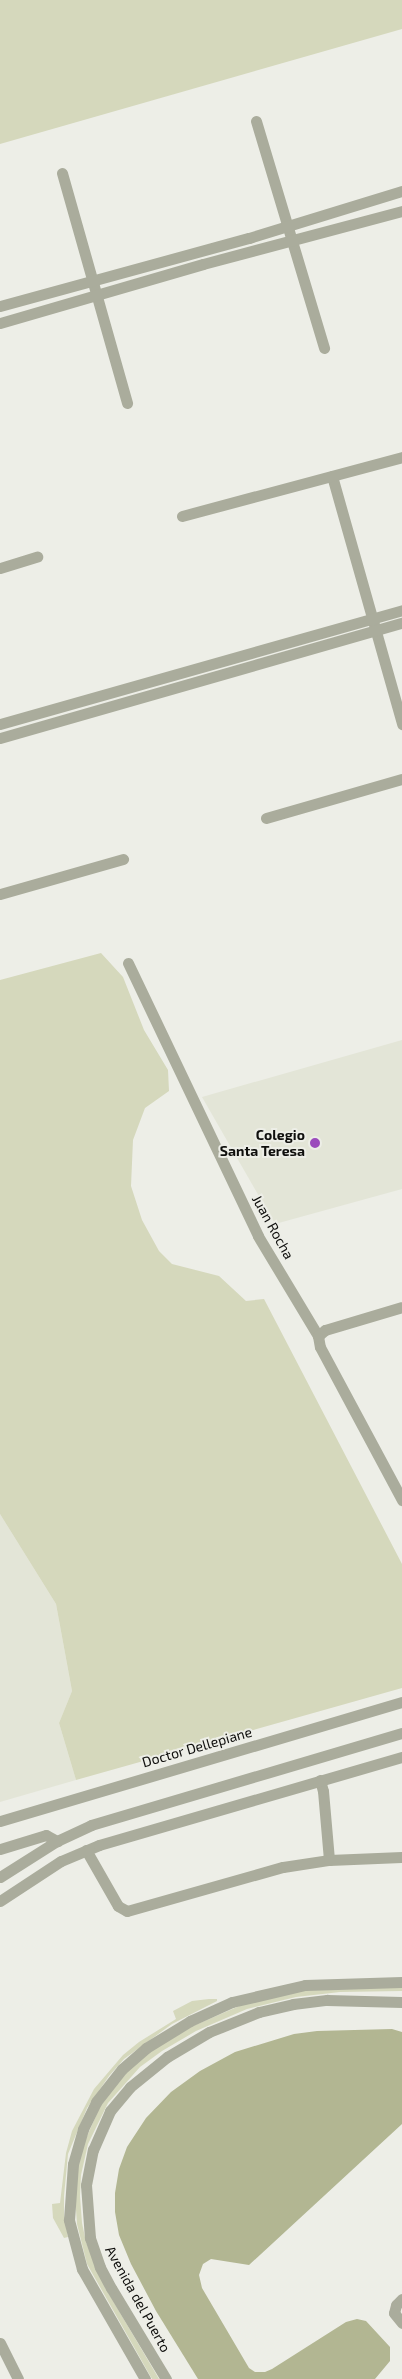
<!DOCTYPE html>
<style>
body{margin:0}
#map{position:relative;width:402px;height:2379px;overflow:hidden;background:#edeee7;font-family:"Exo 2",sans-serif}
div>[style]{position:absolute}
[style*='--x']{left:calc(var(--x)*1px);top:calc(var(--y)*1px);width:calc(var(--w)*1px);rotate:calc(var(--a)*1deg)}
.built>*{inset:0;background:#e3e5d7}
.green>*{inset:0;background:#d5d8bc}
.water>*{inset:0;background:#b2b692}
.minor>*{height:11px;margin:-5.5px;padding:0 5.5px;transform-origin:5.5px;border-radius:5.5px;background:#aaac9c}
.dots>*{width:14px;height:14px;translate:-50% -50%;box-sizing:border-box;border:2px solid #edeee7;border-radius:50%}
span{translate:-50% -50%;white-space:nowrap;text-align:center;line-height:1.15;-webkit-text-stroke:4px #edeee7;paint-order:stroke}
.poi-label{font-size:14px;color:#0f0f0d;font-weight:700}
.right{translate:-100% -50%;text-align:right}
.street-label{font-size:14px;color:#0f0f0d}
</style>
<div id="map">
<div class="built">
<div style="clip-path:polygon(402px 1040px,402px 1189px,275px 1224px,202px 1097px)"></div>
<div style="clip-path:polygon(0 1514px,56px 1604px,72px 1691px,59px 1723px,76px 1780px,0 1802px)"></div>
</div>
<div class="green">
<div style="clip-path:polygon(0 0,402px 0,402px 29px,0 144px)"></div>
<div style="clip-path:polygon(101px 953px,123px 977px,144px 1030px,168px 1070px,169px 1091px,145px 1108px,133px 1140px,131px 1186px,142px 1220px,159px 1251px,172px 1264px,219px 1276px,246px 1301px,264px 1299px,402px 1564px,402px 1688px,76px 1780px,59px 1723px,72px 1691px,56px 1604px,0 1514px,0 980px)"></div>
<div style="clip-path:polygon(402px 1985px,402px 1991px,340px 1992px,296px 1997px,247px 2009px,196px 2031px,162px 2051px,140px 2067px,108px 2103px,88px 2144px,81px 2175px,80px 2196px,82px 2223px,86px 2242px,106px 2289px,159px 2379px,152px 2379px,87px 2264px,77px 2224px,75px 2196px,76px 2176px,84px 2143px,103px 2100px,136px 2062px,159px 2046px,193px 2026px,244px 2004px,296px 1991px)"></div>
<div style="clip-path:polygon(209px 1999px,217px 1999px,217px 2001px,172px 2024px,124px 2059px,109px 2076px,87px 2108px,68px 2154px,64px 2196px,64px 2215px,68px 2237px,64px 2238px,53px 2218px,52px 2204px,60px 2203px,66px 2153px,72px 2131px,94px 2089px,123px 2055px,139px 2042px,176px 2019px,173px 2011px,192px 2001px)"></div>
</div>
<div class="water">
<div style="clip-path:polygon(392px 2029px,402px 2032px,402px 2124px,249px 2265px,211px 2259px,203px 2264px,199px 2275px,202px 2288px,249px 2368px,255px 2372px,265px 2372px,272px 2369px,346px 2322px,357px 2319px,366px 2321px,390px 2347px,390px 2361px,375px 2379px,198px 2379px,156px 2311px,131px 2264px,119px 2235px,115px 2212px,115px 2193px,119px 2169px,127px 2147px,146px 2118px,171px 2092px,200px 2071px,235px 2052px,294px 2034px,317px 2031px)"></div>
</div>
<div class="minor">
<div style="--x:256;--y:121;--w:237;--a:73.3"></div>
<div style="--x:62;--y:173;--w:239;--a:74.2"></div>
<div style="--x:0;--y:306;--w:258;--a:-15.3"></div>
<div style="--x:249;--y:238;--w:160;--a:-17.1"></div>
<div style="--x:0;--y:323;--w:211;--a:-16.2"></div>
<div style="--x:203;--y:264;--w:206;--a:-14.9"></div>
<div style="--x:332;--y:476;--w:258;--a:74.2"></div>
<div style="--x:182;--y:516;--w:228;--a:-15"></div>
<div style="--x:0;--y:568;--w:39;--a:-17"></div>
<div style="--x:0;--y:724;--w:418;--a:-15.8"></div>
<div style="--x:0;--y:738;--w:418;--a:-16"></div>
<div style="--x:266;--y:818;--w:141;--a:-16"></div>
<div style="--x:0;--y:894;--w:128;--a:-15.9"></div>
<div style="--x:128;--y:963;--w:302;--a:64.5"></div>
<div style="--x:258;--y:1236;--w:117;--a:59"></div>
<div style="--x:318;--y:1336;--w:11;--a:80"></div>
<div style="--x:320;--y:1347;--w:174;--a:61.8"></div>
<div style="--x:318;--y:1336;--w:9;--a:-41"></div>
<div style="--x:325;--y:1330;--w:80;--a:-16.6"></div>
<div style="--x:320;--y:1780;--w:11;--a:75"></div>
<div style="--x:323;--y:1791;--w:69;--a:85"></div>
<div style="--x:0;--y:1821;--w:419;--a:-16.5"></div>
<div style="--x:0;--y:1849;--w:48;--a:-16.9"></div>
<div style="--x:46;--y:1835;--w:13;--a:29"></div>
<div style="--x:86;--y:1850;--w:64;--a:60.3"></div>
<div style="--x:118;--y:1906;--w:10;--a:29"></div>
<div style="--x:127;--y:1911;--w:162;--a:-15.8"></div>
<div style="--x:283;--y:1867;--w:47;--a:-8.7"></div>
<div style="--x:329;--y:1860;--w:73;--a:-2.4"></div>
<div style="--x:0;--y:1877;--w:67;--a:-32.3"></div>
<div style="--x:57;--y:1841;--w:38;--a:-25"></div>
<div style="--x:91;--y:1825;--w:324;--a:-16.5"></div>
<div style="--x:0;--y:1901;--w:73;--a:-33.3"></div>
<div style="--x:61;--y:1861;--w:41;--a:-22.8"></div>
<div style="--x:99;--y:1845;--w:316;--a:-16.2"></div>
<div style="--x:402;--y:2299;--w:8;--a:135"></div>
<div style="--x:396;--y:2305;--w:8;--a:104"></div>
<div style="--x:394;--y:2313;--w:13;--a:51"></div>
<div style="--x:0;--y:2343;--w:40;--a:63.4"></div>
<div style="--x:145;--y:2379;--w:127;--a:-119.8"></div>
<div style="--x:82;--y:2269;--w:51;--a:-104.9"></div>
<div style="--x:69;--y:2220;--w:56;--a:-85.9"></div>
<div style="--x:73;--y:2164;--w:36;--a:-74"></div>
<div style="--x:83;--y:2129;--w:30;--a:-64"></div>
<div style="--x:96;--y:2102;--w:42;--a:-51.8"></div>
<div style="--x:122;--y:2069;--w:32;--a:-41"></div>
<div style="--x:146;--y:2048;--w:52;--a:-31.5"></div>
<div style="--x:190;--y:2021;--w:46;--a:-24.3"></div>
<div style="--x:232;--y:2002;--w:75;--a:-13.1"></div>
<div style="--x:305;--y:1985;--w:97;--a:-1.8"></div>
<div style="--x:166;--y:2379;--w:106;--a:-121.1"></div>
<div style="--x:111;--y:2288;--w:24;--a:-118"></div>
<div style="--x:100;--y:2267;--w:31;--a:-109"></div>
<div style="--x:90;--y:2238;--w:53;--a:-94.3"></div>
<div style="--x:86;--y:2185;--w:36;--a:-79"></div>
<div style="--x:93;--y:2150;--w:43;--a:-66.4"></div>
<div style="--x:110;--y:2111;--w:31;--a:-50"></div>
<div style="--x:130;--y:2087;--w:48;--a:-39"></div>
<div style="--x:167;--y:2057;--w:49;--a:-30.8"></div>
<div style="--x:209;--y:2032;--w:54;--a:-21.8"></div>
<div style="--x:259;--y:2012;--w:35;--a:-13"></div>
<div style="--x:293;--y:2004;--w:34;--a:-7"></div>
<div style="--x:327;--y:2000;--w:75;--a:1.5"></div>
</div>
<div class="dots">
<div style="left:315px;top:1143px;background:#9b4bbc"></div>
</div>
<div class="poi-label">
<span class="right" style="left:305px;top:1143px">Colegio<br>Santa Teresa</span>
</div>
<div class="street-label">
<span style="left:273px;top:1227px;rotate:61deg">Juan Rocha</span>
<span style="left:197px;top:1747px;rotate:-16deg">Doctor Dellepiane</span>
<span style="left:138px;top:2299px;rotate:61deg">Avenida del Puerto</span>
</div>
</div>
